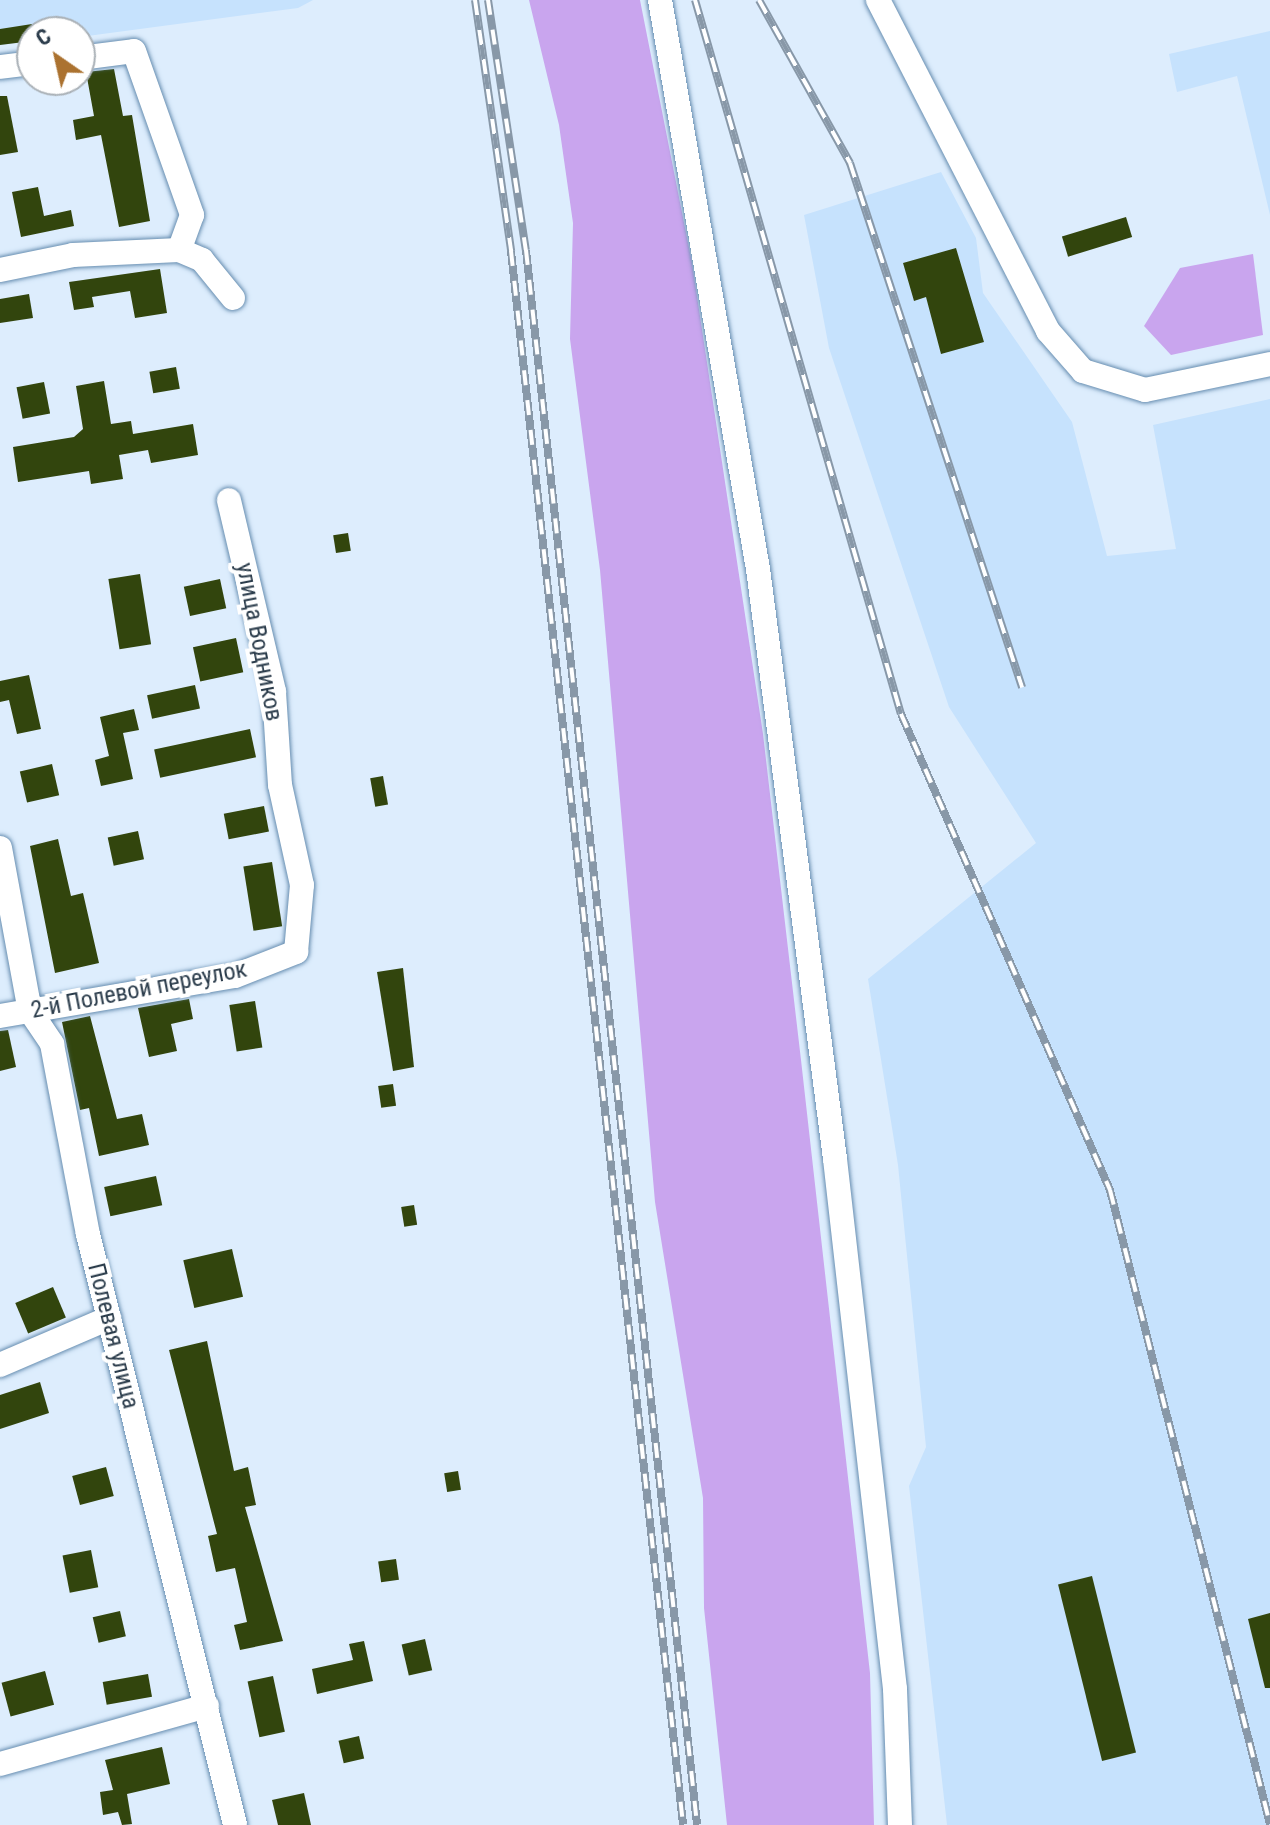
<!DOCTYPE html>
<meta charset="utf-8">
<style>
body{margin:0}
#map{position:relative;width:1270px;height:1825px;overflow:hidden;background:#ddedfd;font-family:"Roboto Condensed",sans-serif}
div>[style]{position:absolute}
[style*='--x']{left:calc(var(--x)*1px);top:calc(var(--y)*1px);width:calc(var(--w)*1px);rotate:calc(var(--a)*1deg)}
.built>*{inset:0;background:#c6e2fd}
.green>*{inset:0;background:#c9a5ee}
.building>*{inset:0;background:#32450d;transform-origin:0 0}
.roads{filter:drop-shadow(0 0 2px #668db0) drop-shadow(0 0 2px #668db0)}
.minor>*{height:24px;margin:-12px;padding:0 12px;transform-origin:12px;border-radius:12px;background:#fff}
.rail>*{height:8px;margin-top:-4px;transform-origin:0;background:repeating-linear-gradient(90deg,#fff 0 15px,#8898a8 0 30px);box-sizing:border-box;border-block:2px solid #8898a8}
span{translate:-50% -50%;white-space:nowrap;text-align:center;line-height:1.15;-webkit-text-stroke:8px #fff;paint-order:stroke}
.street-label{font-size:24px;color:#2b3c4b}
.north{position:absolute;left:16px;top:16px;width:80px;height:80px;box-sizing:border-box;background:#fff;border:2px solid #aab1b7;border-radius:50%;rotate:326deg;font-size:22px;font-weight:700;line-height:32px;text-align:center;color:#2b3c4b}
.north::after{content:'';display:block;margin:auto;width:28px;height:36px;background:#ab7230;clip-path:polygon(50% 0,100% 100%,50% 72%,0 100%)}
</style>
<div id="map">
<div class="built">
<div style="clip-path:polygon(0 0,313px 0,298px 8px,80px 37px,32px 32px,32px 41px,0 45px)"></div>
<div style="clip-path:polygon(1270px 31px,1270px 215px,1237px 76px,1177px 92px,1169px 54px)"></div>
<div style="clip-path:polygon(941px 172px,976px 238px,983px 293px,1072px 422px,1107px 556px,1176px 549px,1153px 425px,1270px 399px,1270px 1825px,947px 1825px,909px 1486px,926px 1447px,898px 1165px,868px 979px,1036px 843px,949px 707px,829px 348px,804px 215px)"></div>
</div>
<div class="green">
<div style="clip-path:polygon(529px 0,640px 0,692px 263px,763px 734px,801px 1060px,870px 1673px,874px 1825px,727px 1825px,704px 1608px,703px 1498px,655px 1202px,600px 570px,570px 339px,573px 223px,559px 125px)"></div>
<div style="clip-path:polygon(1253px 254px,1263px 335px,1171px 355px,1144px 326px,1180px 268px)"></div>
</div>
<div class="building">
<div style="clip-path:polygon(32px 24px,32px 41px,0 45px,0 29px)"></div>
<div style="clip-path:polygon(114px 69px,123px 116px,132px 115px,150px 221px,119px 227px,101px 135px,76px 140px,73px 120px,94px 116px,86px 72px)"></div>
<div style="clip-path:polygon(0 96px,7px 96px,18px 152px,0 155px)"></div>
<div style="clip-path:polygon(38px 187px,44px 216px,71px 210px,74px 226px,21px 237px,12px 192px)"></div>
<div style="left:1126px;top:217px;width:21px;height:67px;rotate:73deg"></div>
<div style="clip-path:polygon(956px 248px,984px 342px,941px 354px,926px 297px,914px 301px,903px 263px)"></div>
<div style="clip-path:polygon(160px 269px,167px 313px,135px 318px,130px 291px,92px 297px,94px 307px,74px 310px,69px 282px)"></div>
<div style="clip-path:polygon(29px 294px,33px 318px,0 323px,0 299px)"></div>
<div style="left:176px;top:367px;width:22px;height:27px;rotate:80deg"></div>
<div style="clip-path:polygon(104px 381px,111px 424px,131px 421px,133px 434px,193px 424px,198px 455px,151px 463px,148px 450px,119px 455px,123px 479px,91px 484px,89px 471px,18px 482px,13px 447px,74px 437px,83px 429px,76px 386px)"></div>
<div style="left:44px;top:382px;width:32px;height:28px;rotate:79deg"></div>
<div style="left:348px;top:533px;width:18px;height:15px;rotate:81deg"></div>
<div style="left:140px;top:574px;width:71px;height:32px;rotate:81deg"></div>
<div style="left:220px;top:579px;width:30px;height:37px;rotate:78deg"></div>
<div style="left:236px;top:638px;width:35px;height:44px;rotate:78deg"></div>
<div style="clip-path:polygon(29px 675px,41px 729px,17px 734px,9px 700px,0 702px,0 681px)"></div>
<div style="left:195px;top:685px;width:24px;height:49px;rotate:78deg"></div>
<div style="clip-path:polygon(134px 709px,139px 730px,123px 733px,133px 779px,101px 786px,95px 760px,109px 756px,100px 717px)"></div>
<div style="left:250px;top:729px;width:29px;height:98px;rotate:78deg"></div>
<div style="left:52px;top:764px;width:32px;height:33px;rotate:77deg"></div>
<div style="left:383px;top:776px;width:29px;height:13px;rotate:80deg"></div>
<div style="left:264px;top:806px;width:26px;height:41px;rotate:79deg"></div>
<div style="left:138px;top:831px;width:29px;height:31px;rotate:78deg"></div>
<div style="clip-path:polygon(58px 839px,71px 896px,83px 893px,99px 963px,55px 973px,30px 846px)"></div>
<div style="left:272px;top:862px;width:65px;height:29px;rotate:81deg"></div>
<div style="clip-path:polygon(403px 968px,414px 1067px,393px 1071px,377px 972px)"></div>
<div style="clip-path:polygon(189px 999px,193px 1019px,171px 1024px,177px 1051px,149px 1057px,138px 1008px)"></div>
<div style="left:255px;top:1001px;width:47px;height:26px;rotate:81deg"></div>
<div style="clip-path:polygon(90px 1016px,117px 1119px,142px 1114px,149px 1145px,99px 1156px,89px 1108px,80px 1110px,62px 1022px)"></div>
<div style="clip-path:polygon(8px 1030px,16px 1067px,0 1071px,0 1031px)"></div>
<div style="left:393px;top:1084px;width:22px;height:15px;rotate:82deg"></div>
<div style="left:156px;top:1176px;width:30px;height:53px;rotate:78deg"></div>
<div style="left:414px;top:1205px;width:20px;height:13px;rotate:81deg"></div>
<div style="left:232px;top:1249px;width:49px;height:50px;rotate:77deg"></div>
<div style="left:53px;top:1287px;width:33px;height:41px;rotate:67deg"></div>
<div style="clip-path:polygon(207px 1341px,234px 1471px,248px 1467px,256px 1505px,245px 1507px,283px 1641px,240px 1650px,234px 1625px,247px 1622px,235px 1568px,216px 1572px,208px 1536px,217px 1534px,169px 1350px)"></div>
<div style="clip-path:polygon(40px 1382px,49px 1413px,0 1429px,0 1395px)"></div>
<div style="left:106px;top:1467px;width:30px;height:35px;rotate:75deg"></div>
<div style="left:458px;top:1471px;width:19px;height:14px;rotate:81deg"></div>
<div style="left:91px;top:1550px;width:38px;height:29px;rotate:79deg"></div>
<div style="left:396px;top:1559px;width:21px;height:18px;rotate:82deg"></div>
<div style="left:1092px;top:1576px;width:182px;height:35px;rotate:76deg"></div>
<div style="left:120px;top:1611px;width:26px;height:28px;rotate:77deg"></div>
<div style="clip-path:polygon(1270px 1613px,1270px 1688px,1265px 1688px,1248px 1619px)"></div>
<div style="left:425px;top:1639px;width:32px;height:24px;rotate:77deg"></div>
<div style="clip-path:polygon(364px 1641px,373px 1681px,317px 1694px,312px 1669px,353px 1660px,349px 1644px)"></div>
<div style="left:45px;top:1671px;width:35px;height:45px;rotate:75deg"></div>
<div style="left:148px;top:1674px;width:23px;height:46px;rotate:80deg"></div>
<div style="left:273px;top:1676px;width:57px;height:26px;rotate:78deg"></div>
<div style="left:359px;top:1736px;width:23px;height:21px;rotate:77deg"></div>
<div style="clip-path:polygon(162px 1747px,170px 1784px,127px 1794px,132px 1824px,122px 1825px,118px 1812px,103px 1815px,100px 1792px,113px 1790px,105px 1760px)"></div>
<div style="clip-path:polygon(304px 1793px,311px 1825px,278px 1825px,272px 1800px)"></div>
</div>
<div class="roads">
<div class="minor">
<div style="--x:660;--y:0;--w:577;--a:80.23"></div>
<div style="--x:758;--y:569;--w:595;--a:82.56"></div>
<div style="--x:835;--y:1159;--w:533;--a:83.54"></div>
<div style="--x:895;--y:1689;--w:136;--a:87.9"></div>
<div style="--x:878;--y:0;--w:372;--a:62.8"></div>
<div style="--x:1048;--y:331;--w:53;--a:48.8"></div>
<div style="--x:1083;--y:371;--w:65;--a:17"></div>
<div style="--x:1145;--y:390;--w:128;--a:-11.7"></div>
<div style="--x:80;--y:58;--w:54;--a:-7.4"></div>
<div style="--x:134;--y:51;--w:174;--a:70.5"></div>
<div style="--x:192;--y:215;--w:37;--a:110"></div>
<div style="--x:0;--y:67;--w:32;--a:-7"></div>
<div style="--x:0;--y:270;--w:75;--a:-11.6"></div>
<div style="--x:73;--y:255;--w:106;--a:-2.7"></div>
<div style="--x:179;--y:250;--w:25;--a:23"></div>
<div style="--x:202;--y:260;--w:49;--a:50.8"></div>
<div style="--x:0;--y:848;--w:166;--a:79.6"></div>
<div style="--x:30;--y:1011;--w:40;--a:56"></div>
<div style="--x:52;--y:1044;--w:193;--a:79.3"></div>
<div style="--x:88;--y:1234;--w:609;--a:76.03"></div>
<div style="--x:0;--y:1016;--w:238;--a:-9.7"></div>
<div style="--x:235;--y:976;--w:66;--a:-21.5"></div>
<div style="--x:296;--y:952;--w:67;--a:-84.9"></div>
<div style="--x:302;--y:885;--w:102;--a:-102.4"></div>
<div style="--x:280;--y:785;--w:94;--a:-93.7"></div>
<div style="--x:274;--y:691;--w:196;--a:-103.3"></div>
<div style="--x:0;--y:1365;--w:119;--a:-23.3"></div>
<div style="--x:0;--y:1764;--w:215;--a:-15.7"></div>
</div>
</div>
<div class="rail">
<div style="--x:475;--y:0;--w:254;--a:81.8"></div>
<div style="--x:511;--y:251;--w:1583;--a:83.76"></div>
<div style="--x:488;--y:0;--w:253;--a:81.4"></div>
<div style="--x:526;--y:250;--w:1584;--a:83.8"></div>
<div style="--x:695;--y:0;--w:743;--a:73.91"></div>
<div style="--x:901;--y:714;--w:520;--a:66.29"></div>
<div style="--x:1110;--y:1190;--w:654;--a:75.84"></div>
<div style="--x:759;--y:0;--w:187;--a:60.8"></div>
<div style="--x:850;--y:163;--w:552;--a:71.83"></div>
</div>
<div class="street-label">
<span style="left:259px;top:642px;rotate:79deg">улица Водников</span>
<span style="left:139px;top:990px;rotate:-11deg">2-й Полевой переулок</span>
<span style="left:113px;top:1336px;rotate:76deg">Полевая улица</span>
</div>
<div class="north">С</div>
</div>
